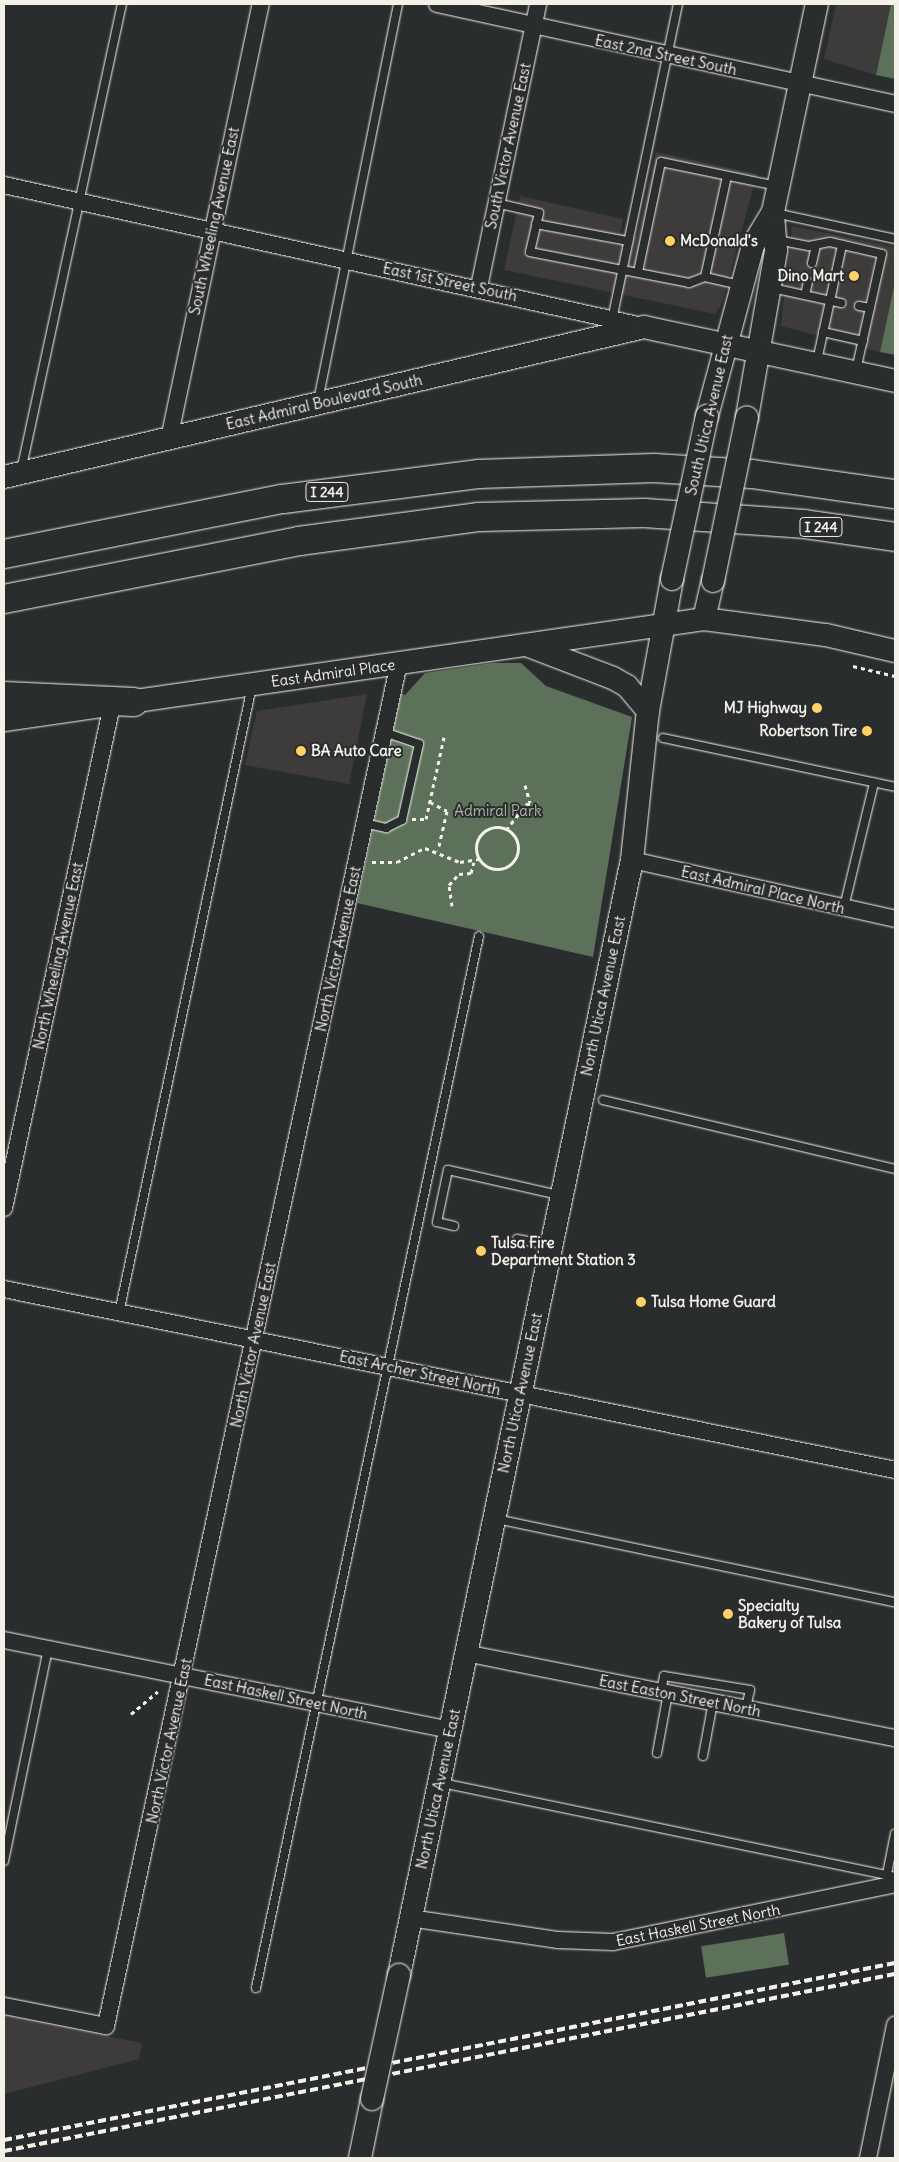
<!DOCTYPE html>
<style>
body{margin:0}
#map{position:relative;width:899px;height:2162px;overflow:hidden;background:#2a2d2e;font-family:Delius,sans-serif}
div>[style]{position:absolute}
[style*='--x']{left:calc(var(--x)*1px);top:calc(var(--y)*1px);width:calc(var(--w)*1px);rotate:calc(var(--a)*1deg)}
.built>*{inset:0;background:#3e3c3a}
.green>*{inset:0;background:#5c705a;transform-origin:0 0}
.path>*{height:3px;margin-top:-1.5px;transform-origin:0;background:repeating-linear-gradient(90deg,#f4f1e8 0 4px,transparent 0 8px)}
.path>.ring{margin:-1.5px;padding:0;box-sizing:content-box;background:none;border:3px solid #f4f1e8;border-radius:50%}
.roads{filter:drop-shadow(0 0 1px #f4f1e8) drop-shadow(0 0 1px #f4f1e8)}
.lane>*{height:8px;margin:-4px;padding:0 4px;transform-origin:4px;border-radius:4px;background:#2a2d2e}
.street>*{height:16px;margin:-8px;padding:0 8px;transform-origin:8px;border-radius:8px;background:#2a2d2e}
.secondary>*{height:22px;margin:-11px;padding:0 11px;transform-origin:11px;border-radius:11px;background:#2a2d2e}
.highway>*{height:28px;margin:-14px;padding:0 14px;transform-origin:14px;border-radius:14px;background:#2a2d2e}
.rail>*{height:4px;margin-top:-2px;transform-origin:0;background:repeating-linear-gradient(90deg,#f4f1e8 0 8px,transparent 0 12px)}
.bridges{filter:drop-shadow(0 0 1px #f4f1e8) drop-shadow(0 0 1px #f4f1e8)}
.secondary-bridge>*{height:22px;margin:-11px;padding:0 11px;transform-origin:11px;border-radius:11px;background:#2a2d2e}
.dots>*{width:14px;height:14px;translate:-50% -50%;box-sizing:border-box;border:2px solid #2a2d2e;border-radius:50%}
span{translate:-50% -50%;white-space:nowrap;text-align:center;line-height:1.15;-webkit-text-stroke:4px #2a2d2e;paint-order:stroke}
.shield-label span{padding:1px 4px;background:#2a2d2e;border:1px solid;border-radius:4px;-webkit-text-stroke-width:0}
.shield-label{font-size:14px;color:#f4f1e8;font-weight:700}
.street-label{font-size:15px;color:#f4f1e8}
.poi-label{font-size:15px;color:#f4f1e8;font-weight:700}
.left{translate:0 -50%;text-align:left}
.right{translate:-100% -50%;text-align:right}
.park-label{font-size:15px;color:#b0b7a8}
.frame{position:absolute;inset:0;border:5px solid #f4f1e8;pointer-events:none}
</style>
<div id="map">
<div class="built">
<div style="clip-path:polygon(836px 4px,891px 4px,876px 75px,824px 59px)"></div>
<div style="clip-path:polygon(656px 152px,757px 174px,722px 303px,715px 314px,504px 270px,520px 196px,623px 219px,620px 233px,637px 236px)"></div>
<div style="clip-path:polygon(792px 226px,895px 247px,895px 282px,880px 352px,781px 326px)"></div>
<div style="clip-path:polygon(367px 694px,349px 784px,245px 765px,257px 711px)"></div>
<div style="clip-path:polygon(4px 2016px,142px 2043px,139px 2059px,4px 2094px)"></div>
</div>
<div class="green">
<div style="clip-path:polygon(891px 4px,895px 4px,895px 79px,876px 75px)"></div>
<div style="clip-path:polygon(895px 282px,895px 355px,880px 352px)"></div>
<div style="clip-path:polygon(492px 663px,521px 663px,546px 686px,632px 717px,593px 957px,357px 903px,401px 694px,405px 695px,425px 673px)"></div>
<div style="left:784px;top:1933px;width:32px;height:84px;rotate:81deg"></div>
</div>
<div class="path">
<div style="--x:853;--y:666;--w:43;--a:13.4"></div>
<div style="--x:525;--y:785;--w:18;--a:74"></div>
<div style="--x:430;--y:802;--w:19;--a:28"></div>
<div style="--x:447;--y:811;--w:40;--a:103"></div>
<div style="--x:412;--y:819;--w:14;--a:0"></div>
<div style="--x:426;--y:819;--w:84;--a:-77.6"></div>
<div class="ring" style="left:476px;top:827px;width:39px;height:39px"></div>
<div style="--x:506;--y:830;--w:33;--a:-52"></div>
<div style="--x:526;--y:804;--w:16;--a:-4"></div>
<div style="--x:372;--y:862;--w:25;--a:0"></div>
<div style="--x:397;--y:862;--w:31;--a:-27"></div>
<div style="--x:425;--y:848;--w:38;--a:22"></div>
<div style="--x:460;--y:862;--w:19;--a:-9"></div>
<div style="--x:452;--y:906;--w:21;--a:-98"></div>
<div style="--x:449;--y:885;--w:15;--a:-48"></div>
<div style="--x:459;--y:874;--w:12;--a:-5"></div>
<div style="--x:471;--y:873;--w:11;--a:-75"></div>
<div style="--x:131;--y:1714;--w:35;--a:-40"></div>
</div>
<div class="roads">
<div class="lane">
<div style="--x:496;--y:203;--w:44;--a:13.1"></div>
<div style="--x:539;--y:213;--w:40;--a:103"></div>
<div style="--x:530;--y:252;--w:162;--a:11"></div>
<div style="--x:689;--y:283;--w:17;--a:-21"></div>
<div style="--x:705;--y:277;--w:103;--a:-77.7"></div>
<div style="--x:775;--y:213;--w:123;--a:12.2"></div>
<div style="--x:536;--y:224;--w:94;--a:10.5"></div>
<div style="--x:777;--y:240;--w:33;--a:11"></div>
<div style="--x:809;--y:246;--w:21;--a:-11"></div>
<div style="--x:830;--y:242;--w:53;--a:13"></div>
<div style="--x:882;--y:254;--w:119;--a:102.6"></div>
<div style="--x:812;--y:263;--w:18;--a:-77"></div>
<div style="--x:638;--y:272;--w:112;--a:-78.2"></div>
<div style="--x:661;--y:162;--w:118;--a:11.7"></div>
<div style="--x:705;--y:277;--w:35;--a:13"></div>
<div style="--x:772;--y:288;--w:71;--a:12.3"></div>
<div style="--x:805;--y:295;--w:13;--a:-77"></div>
<div style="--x:859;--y:306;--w:11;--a:10"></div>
<div style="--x:612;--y:320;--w:323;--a:-78.2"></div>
<div style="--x:823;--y:332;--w:41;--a:12.7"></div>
<div style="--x:817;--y:361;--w:119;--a:-77.8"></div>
<div style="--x:318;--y:401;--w:405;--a:-78.6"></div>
<div style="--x:21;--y:471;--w:478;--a:-77.8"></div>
<div style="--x:663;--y:738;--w:237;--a:11.9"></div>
<div style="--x:364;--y:823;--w:23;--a:13"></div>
<div style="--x:386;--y:828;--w:18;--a:-27"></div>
<div style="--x:402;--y:820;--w:78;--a:-77.4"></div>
<div style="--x:419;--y:744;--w:37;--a:-161"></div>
<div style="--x:844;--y:907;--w:128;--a:-76.4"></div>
<div style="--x:603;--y:1100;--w:300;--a:13.3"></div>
<div style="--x:454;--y:1226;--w:17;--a:-167"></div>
<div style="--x:437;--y:1222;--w:53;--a:-78.1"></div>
<div style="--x:448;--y:1170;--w:114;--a:12.7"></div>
<div style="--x:517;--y:1239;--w:33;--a:11"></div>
<div style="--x:119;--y:1313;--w:641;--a:-78.02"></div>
<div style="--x:496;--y:1519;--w:408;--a:11.8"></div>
<div style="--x:661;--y:1692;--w:16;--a:-79"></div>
<div style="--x:664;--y:1676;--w:87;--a:9.2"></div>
<div style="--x:750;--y:1690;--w:18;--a:103"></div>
<div style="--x:657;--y:1753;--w:61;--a:-79.6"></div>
<div style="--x:703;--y:1756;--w:55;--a:-79.5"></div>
<div style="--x:442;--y:1783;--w:463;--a:11.7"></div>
<div style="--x:4;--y:1861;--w:217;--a:-78.3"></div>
<div style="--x:887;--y:1874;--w:41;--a:-78.7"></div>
<div style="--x:256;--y:1988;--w:1075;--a:-78.03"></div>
</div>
<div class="street">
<div style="--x:437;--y:4;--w:469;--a:12.3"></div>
<div style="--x:4;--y:185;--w:653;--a:12.46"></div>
<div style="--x:479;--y:287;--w:289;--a:-78.2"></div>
<div style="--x:169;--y:439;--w:445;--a:-78.1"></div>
<div style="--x:632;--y:860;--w:270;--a:12.6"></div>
<div style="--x:4;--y:1208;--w:514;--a:-77.88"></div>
<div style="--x:4;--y:1289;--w:909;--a:11.48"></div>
<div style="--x:4;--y:1640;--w:456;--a:11.4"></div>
<div style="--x:465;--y:1653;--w:438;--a:11.2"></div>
<div style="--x:410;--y:1918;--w:150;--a:8.5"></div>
<div style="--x:558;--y:1940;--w:55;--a:2.1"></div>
<div style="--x:613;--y:1942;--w:288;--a:-11.6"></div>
<div style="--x:4;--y:2006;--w:104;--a:11.1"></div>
<div style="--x:106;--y:2026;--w:1394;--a:-77.87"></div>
<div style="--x:868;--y:2158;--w:136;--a:-78.5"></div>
</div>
<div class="secondary">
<div style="--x:707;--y:416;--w:177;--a:-74.9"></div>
<div style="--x:753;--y:245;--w:39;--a:-59"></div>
<div style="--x:747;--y:417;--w:169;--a:-80.1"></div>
<div style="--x:776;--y:250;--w:38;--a:-95"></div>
<div style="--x:773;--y:212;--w:213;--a:-78.1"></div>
<div style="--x:4;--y:477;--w:657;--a:-13.19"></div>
<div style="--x:644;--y:327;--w:257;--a:12.1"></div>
<div style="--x:704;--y:619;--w:39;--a:-77"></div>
<div style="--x:529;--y:646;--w:90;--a:20.9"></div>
<div style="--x:613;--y:678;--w:16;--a:30"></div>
<div style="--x:627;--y:686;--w:33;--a:50"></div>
<div style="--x:4;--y:720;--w:707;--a:-8.21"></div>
<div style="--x:704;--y:619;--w:123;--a:7.5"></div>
<div style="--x:826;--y:635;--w:71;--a:13.1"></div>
<div style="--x:399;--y:1975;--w:1139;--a:-78.2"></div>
<div style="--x:632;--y:860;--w:150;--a:-83.9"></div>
<div style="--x:648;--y:711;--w:134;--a:-79.7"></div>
<div style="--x:360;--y:2158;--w:60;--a:-78.5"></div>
</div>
<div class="highway">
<div style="--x:4;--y:554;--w:284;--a:-11.2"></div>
<div style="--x:283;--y:499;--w:198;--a:-7.3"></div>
<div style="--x:479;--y:474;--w:175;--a:-2"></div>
<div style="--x:654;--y:468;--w:98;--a:3.5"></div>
<div style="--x:752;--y:474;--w:144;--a:8"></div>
<div style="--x:4;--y:599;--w:301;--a:-11.1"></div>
<div style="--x:299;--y:541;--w:182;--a:-7.6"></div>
<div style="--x:479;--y:517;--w:165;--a:-1.4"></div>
<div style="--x:644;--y:513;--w:160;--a:3.9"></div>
<div style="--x:804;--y:524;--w:92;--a:8.1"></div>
<div style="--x:4;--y:696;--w:130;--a:2.6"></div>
</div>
</div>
<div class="rail">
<div style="--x:4;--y:2140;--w:908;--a:-11.24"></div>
<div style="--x:4;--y:2151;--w:908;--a:-11.24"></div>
</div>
<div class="bridges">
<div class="secondary-bridge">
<div style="--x:672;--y:579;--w:167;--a:-77.9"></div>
<div style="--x:713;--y:581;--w:167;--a:-78.3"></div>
<div style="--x:372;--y:2099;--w:127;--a:-77.7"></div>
</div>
</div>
<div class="dots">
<div style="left:670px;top:241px;background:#ffd166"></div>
<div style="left:854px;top:276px;background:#ffd166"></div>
<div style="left:817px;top:708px;background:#ffd166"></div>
<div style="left:867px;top:731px;background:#ffd166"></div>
<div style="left:301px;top:751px;background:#ffd166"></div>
<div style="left:481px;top:1251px;background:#ffd166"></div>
<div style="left:641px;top:1302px;background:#ffd166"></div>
<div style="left:728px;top:1614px;background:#ffd166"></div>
</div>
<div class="shield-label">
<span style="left:327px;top:492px">I 244</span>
<span style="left:821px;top:527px">I 244</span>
</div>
<div class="street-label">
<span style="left:666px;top:55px;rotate:12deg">East 2nd Street South</span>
<span style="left:508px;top:146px;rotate:-78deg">South Victor Avenue East</span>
<span style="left:214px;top:221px;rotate:-78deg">South Wheeling Avenue East</span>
<span style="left:450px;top:282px;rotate:12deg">East 1st Street South</span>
<span style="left:324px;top:402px;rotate:-13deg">East Admiral Boulevard South</span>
<span style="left:709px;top:415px;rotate:-77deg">South Utica Avenue East</span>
<span style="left:333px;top:673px;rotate:-8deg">East Admiral Place</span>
<span style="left:763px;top:890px;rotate:13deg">East Admiral Place North</span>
<span style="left:338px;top:949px;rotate:-78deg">North Victor Avenue East</span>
<span style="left:58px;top:956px;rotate:-78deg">North Wheeling Avenue East</span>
<span style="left:603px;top:996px;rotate:-78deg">North Utica Avenue East</span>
<span style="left:253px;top:1345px;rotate:-78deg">North Victor Avenue East</span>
<span style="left:420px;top:1373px;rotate:12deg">East Archer Street North</span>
<span style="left:520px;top:1393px;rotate:-78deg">North Utica Avenue East</span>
<span style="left:680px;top:1696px;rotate:11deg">East Easton Street North</span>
<span style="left:286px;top:1697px;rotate:12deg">East Haskell Street North</span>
<span style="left:169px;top:1741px;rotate:-78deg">North Victor Avenue East</span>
<span style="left:438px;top:1789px;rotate:-78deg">North Utica Avenue East</span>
<span style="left:698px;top:1925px;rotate:-11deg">East Haskell Street North</span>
</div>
<div class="poi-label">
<span class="left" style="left:680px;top:241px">McDonald's</span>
<span class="right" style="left:844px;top:276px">Dino Mart</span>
<span class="right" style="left:807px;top:708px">MJ Highway</span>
<span class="right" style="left:857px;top:731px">Robertson Tire</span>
<span class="left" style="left:311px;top:751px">BA Auto Care</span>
<span class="left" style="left:491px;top:1251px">Tulsa Fire<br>Department Station 3</span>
<span class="left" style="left:651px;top:1302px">Tulsa Home Guard</span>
<span class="left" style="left:738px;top:1614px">Specialty<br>Bakery of Tulsa</span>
</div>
<div class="park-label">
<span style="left:498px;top:811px">Admiral Park</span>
</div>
<div class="frame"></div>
</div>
